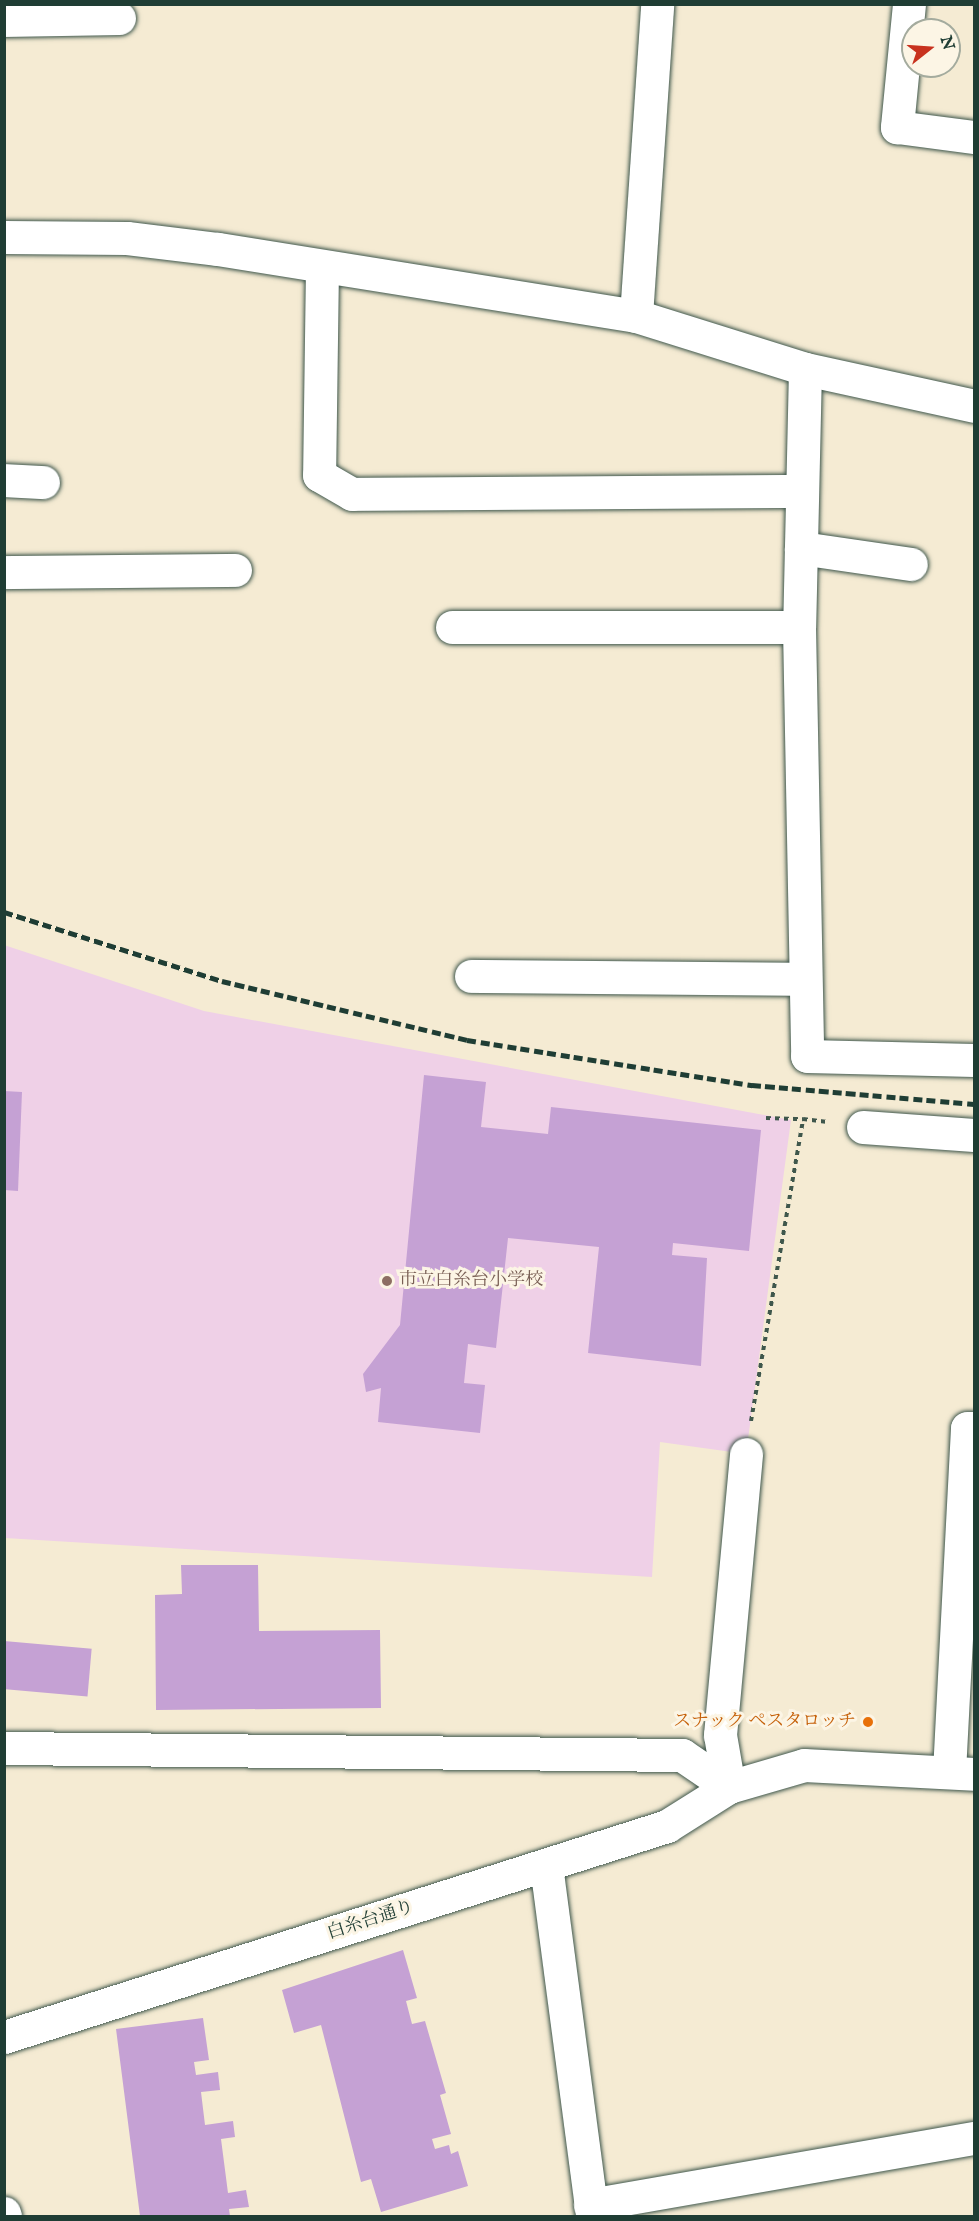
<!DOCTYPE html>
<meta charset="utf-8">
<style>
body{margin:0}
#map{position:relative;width:979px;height:2221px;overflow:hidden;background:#f5ebd3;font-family:"IM FELL English","Noto Serif JP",serif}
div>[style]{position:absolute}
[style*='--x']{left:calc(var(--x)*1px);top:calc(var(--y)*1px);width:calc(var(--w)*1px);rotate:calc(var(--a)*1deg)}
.built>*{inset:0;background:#efd0e7}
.building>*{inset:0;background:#c5a1d4;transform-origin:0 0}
.path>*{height:4px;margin-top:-2px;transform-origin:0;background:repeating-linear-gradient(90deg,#3f574c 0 4.5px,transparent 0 9px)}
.roads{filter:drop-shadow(0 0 2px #3f574c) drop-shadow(0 0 2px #3f574c)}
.minor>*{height:33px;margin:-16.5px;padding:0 16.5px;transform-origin:16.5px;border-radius:16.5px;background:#fff}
.rail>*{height:4.5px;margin-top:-2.25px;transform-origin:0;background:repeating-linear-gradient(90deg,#1f3d34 0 9px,transparent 0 13.5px)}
.dots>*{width:16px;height:16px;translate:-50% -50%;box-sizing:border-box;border:3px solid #fcf5e5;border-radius:50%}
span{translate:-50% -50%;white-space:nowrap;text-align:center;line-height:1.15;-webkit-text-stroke:6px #fcf5e5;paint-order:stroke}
.education-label{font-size:18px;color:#785e54}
.left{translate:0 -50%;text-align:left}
.food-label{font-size:18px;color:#c56008}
.right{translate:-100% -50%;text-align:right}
.street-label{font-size:18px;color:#1f3d34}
.frame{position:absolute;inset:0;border:6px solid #1f3d34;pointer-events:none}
.north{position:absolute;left:901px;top:18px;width:60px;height:60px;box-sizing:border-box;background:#fcf5e5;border:2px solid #a4ab9e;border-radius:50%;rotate:73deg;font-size:16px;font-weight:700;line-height:24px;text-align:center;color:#1f3d34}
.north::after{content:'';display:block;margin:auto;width:21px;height:27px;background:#c8321e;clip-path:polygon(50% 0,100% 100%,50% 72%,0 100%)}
</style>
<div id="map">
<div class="built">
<div style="clip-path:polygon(4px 945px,204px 1011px,791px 1120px,746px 1454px,660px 1442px,652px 1577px,5px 1538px)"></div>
</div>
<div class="building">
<div style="clip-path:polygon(424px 1075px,486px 1082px,481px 1127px,548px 1134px,551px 1107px,761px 1130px,749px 1251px,673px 1243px,672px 1255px,707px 1258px,701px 1366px,588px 1353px,599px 1247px,508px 1238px,496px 1348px,468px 1344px,464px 1383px,485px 1385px,480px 1433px,378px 1422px,381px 1388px,366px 1392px,363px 1374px,400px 1325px)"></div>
<div style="clip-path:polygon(4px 1091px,22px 1092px,18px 1191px,4px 1190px)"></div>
<div style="clip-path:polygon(181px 1565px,258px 1565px,259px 1631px,380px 1630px,381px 1708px,156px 1710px,155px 1595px,182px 1594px)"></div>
<div style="left:4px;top:1641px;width:88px;height:48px;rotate:5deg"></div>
<div style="clip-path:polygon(403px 1950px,417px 1998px,406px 2001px,412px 2024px,425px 2021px,446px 2093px,440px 2095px,451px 2134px,432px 2139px,435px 2149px,449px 2145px,451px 2154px,458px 2151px,468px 2186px,381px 2212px,371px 2179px,361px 2182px,321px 2025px,294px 2033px,282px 1990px)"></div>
<div style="clip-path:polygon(203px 2018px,209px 2060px,194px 2062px,196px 2075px,218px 2072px,220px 2090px,201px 2092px,205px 2125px,233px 2121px,235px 2137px,221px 2139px,228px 2193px,246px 2190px,249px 2207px,229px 2209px,230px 2216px,140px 2216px,116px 2029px)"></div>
</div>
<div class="path">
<div style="--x:766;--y:1118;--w:37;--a:2"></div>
<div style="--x:751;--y:1421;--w:306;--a:-80.2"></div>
<div style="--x:803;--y:1119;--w:25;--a:7"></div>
</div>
<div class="roads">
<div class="minor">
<div style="--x:909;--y:4;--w:124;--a:95.6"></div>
<div style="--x:897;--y:127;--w:78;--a:7.4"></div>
<div style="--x:4;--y:20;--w:115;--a:-1"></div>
<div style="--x:4;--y:237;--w:123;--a:0.5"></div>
<div style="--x:127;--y:238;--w:92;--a:6.9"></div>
<div style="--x:218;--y:249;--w:423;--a:9.1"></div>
<div style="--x:636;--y:316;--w:177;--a:17.4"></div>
<div style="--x:805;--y:369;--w:173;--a:12.3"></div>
<div style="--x:322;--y:267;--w:208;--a:90.8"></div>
<div style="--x:319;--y:475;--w:38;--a:30"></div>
<div style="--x:352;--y:494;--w:450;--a:-0.4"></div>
<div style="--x:636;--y:316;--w:313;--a:-86.1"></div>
<div style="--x:805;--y:369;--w:258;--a:91.3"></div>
<div style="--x:799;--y:627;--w:429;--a:88.9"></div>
<div style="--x:807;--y:1056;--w:167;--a:1.4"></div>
<div style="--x:4;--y:480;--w:39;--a:3"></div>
<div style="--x:801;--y:548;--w:111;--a:8.3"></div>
<div style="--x:4;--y:572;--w:231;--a:-0.5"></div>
<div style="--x:452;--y:627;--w:347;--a:0"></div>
<div style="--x:471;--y:976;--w:333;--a:0.5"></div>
<div style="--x:863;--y:1127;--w:111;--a:4.1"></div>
<div style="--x:4;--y:1748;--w:678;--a:0.59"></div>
<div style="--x:682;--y:1755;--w:57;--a:34.2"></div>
<div style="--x:949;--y:1772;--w:344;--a:-87"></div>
<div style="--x:967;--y:1428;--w:7;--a:0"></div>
<div style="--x:729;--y:1787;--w:53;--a:-99.8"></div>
<div style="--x:720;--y:1735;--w:282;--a:-84.7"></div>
<div style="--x:546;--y:1865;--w:354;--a:82.5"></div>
<div style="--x:4;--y:2037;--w:696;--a:-17.65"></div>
<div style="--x:667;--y:1826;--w:73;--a:-32.2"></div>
<div style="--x:729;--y:1787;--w:78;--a:-16.3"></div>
<div style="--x:804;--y:1765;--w:170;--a:3"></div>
<div style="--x:590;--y:2205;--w:390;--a:-9.9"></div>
<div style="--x:4;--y:2213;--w:3;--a:72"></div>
</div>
</div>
<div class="rail">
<div style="--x:4;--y:912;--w:229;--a:17.6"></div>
<div style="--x:222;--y:981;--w:252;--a:13.5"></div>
<div style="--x:467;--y:1040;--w:289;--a:9"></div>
<div style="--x:752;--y:1085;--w:223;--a:4.9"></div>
</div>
<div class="dots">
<div style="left:387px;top:1281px;background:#8d6e63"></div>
<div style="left:868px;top:1722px;background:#e8710a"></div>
</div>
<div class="education-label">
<span class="left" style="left:399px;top:1281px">市立白糸台小学校</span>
</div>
<div class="food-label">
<span class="right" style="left:856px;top:1722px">スナック ペスタロッチ</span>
</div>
<div class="street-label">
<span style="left:371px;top:1921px;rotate:-18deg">白糸台通り</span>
</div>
<div class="frame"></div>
<div class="north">N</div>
</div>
